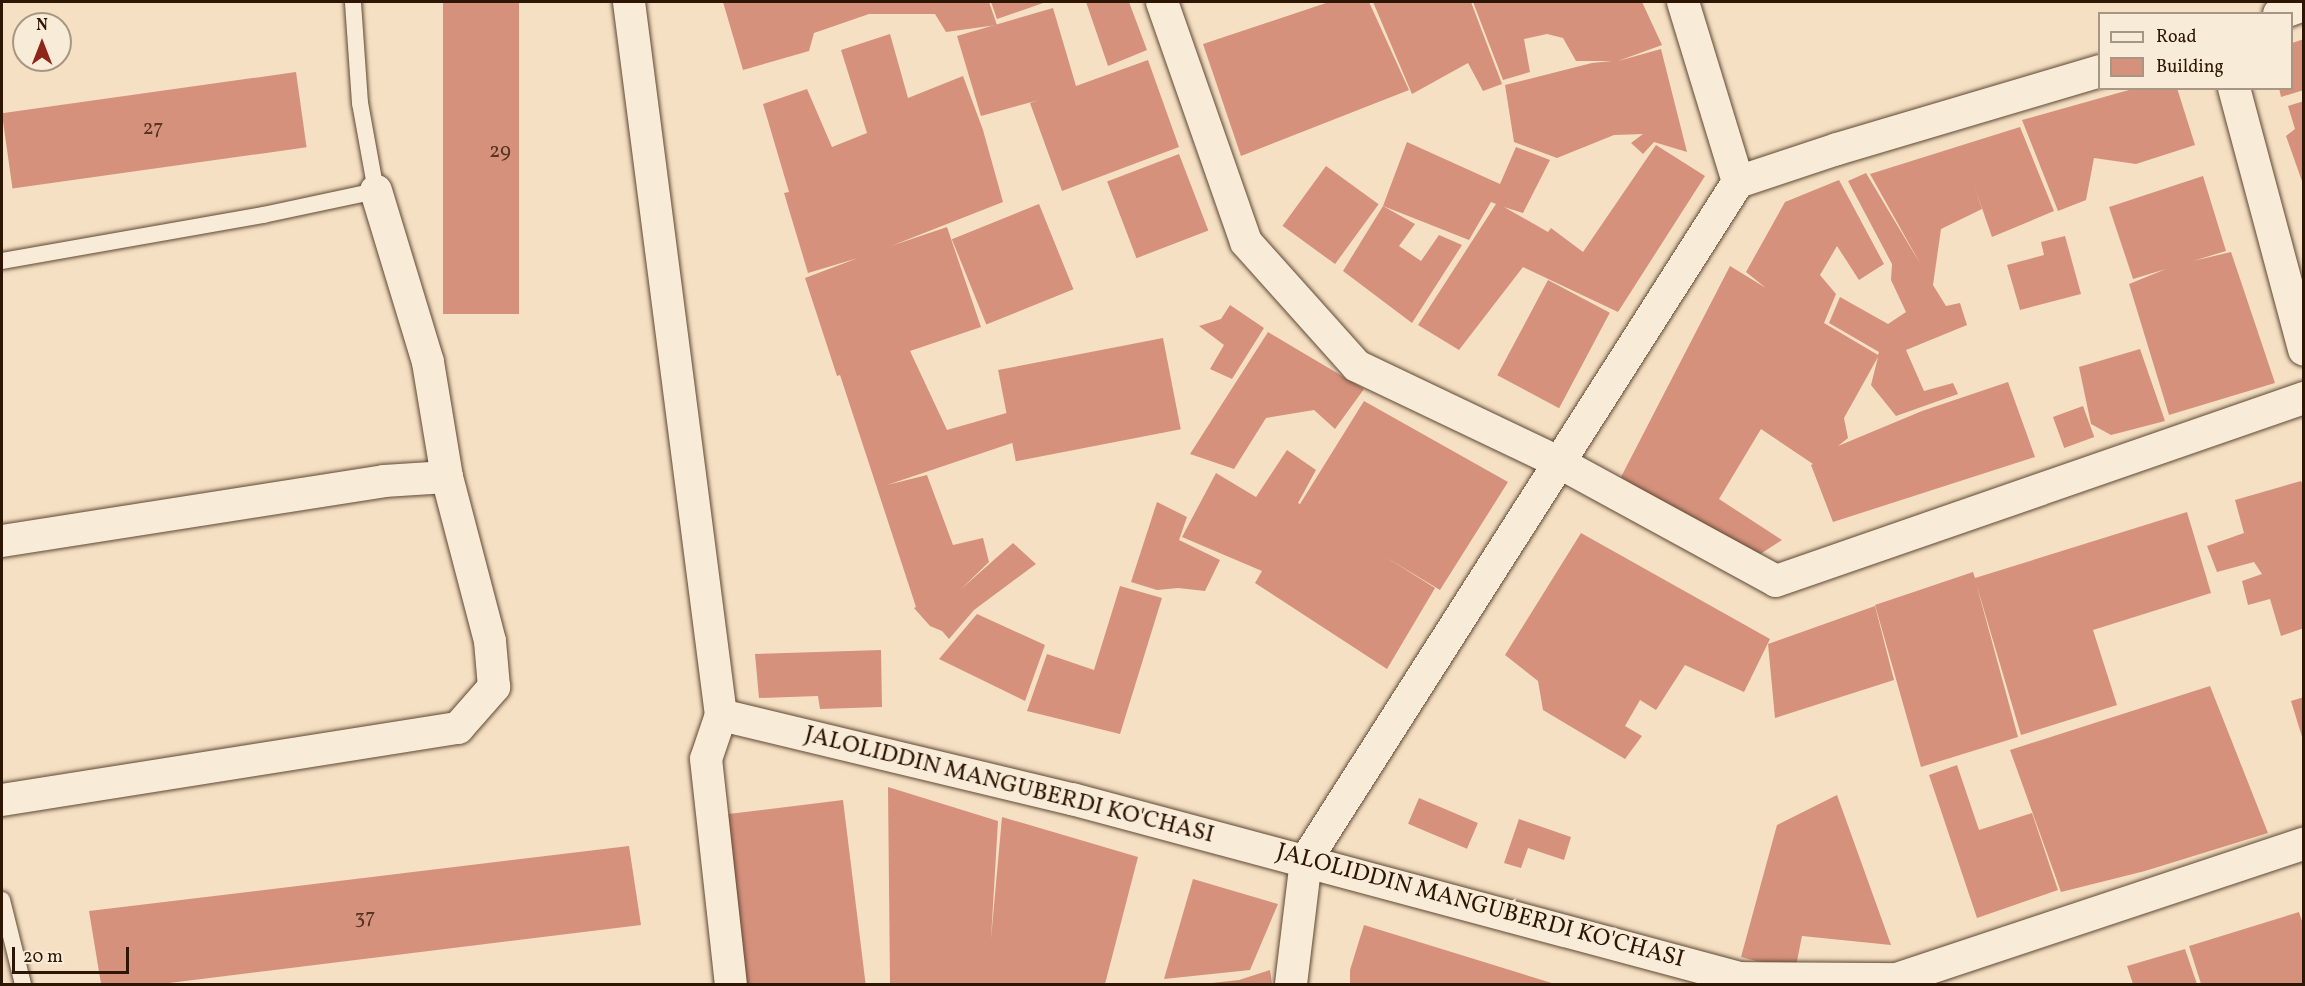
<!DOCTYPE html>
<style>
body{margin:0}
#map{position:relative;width:2305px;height:986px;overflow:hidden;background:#f5e0c3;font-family:Vollkorn,serif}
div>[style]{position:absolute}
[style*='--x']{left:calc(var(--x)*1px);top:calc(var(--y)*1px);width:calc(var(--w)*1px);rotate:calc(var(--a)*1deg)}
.building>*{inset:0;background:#d5917c;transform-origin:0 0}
.roads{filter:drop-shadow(0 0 2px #5f4833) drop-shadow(0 0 2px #5f4833)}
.service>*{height:16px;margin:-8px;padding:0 8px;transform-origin:8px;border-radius:8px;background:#f8ebd8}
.minor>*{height:32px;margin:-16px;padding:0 16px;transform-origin:16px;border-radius:16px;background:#f8ebd8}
span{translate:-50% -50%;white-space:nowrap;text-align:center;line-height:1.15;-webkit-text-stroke:6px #f8ebd8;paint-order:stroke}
.number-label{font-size:21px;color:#573521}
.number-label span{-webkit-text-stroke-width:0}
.street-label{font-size:24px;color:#2d1603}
.frame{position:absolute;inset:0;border:3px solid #2d1603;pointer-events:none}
.legend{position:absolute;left:2098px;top:12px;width:195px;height:78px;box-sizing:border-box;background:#f8ebd8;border:2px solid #a79683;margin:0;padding:8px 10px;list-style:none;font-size:18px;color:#2d1603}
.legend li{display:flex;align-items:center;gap:12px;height:30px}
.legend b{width:30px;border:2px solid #a79683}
.north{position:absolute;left:12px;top:12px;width:60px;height:60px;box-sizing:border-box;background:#f8ebd8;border:2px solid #a79683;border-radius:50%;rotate:0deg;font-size:16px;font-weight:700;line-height:24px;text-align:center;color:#2d1603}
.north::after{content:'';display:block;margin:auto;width:21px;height:27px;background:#8f2418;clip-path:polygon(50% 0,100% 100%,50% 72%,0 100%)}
.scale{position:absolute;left:12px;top:947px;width:117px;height:27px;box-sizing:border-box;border:3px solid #2d1603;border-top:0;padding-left:8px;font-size:18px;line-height:21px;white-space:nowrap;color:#2d1603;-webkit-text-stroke:4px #f8ebd8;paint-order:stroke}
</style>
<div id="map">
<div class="building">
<div style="left:443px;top:2px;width:76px;height:312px"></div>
<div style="clip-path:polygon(723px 2px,989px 2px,997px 25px,946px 32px,935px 14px,869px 14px,814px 33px,809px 51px,743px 70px)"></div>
<div style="clip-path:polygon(991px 2px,1046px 2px,997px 19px)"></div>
<div style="clip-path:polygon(1086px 2px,1129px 2px,1147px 50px,1108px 66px)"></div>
<div style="clip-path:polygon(1329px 2px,1369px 2px,1409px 90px,1241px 156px,1203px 44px)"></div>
<div style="clip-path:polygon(1373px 2px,1471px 2px,1502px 84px,1483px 91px,1468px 63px,1412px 94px)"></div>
<div style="clip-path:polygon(1473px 2px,1642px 2px,1662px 45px,1618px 61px,1661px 49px,1687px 152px,1654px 142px,1643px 154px,1631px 143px,1643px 134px,1614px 135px,1557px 158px,1514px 142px,1505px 85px,1592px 63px,1612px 61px,1576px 61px,1563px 38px,1547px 34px,1524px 39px,1530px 72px,1503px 80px)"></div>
<div style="clip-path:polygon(1053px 8px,1076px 86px,1148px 60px,1179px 147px,1062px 191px,1030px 103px,1039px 100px,981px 116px,957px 36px)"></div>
<div style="clip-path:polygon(890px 34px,908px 98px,963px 76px,983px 130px,1003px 202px,891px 246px,947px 227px,981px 327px,910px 351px,947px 430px,1010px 412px,1021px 440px,887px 485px,927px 475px,953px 545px,983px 538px,989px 562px,960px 590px,1013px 543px,1036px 564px,974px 610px,949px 639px,942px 631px,930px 626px,914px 608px,916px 607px,840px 375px,837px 376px,805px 278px,858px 258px,808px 273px,784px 193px,789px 192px,763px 104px,807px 89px,832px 147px,867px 133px,841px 50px)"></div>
<div style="clip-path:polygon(2304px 39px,2304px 90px,2281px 97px,2279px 88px,2292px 88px,2292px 43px)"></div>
<div style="left:296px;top:72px;width:76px;height:297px;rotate:82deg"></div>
<div style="clip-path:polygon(2136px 88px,2177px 88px,2195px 145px,2136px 164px,2094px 158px,2086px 200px,2058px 211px,2022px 120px)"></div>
<div style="clip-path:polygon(2304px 101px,2304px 184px,2303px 184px,2286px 136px,2295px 129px,2288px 106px)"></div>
<div style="clip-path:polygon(2020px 127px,2054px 211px,1992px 237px,1974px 185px,1982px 209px,1941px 229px,1933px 285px,1946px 306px,1960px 303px,1967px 325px,1906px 350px,1924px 391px,1953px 383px,1958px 394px,1896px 416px,1871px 385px,1878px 357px,1844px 418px,1848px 438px,1838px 446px,1922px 411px,2008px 382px,2035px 457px,1833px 522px,1811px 465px,1813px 464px,1761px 429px,1719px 499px,1782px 540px,1751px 560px,1621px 477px,1730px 266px,1766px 288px,1746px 272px,1785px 202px,1839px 180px,1884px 264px,1859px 280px,1837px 246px,1820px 275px,1836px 294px,1824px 323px,1878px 355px,1879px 352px,1829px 323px,1840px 297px,1888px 324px,1906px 312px,1891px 280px,1892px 264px,1848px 181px,1866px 173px,1921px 265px,1870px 174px)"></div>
<div style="clip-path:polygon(1407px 142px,1500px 184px,1516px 147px,1550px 160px,1523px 213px,1504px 207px,1548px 232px,1551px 228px,1583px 252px,1656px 145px,1705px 176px,1618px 312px,1523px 267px,1459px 350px,1418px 325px,1496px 204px,1491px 202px,1469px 240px,1383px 206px)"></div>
<div style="left:1179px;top:154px;width:82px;height:77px;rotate:69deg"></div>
<div style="left:1326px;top:166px;width:65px;height:74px;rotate:36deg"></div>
<div style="clip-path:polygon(2203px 176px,2226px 251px,2193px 261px,2231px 252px,2275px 383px,2169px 415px,2129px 284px,2166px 269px,2133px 279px,2109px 207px)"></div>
<div style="left:1039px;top:204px;width:92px;height:94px;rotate:68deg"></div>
<div style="clip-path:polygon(1383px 206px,1415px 224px,1399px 246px,1421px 261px,1439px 235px,1462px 245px,1412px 323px,1343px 271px)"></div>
<div style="clip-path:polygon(2065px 236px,2081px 294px,2020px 310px,2007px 265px,2044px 255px,2041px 242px)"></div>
<div style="left:1548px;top:280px;width:70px;height:108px;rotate:28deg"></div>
<div style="clip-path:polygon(1230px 305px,1264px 328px,1232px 379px,1210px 369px,1224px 345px,1199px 326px,1221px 319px)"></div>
<div style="clip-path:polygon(1268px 332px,1364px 389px,1335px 429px,1314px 410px,1266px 418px,1234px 469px,1190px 454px)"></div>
<div style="left:1163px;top:338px;width:93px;height:168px;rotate:79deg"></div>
<div style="clip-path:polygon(2140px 349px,2165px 421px,2111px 435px,2091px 424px,2079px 367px)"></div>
<div style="clip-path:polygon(1364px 401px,1508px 482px,1440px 590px,1384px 556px,1435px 588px,1387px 669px,1255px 583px,1262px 571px,1182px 537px,1216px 473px,1256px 497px,1287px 450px,1316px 470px,1298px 503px,1300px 504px)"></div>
<div style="left:2083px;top:406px;width:33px;height:32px;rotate:70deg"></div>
<div style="clip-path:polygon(2301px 481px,2304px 487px,2304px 628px,2281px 636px,2270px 599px,2248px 605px,2242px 581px,2262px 574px,2254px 562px,2217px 572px,2207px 546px,2244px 533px,2235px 500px)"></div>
<div style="clip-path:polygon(1157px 502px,1187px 517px,1179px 540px,1220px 560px,1205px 591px,1178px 588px,1157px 590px,1131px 582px)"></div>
<div style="clip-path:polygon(2187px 512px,2211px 593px,2093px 630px,2117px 705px,2021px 735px,1976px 583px,2018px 737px,1921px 767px,1875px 605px,1973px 572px,1975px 578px)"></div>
<div style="clip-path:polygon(1581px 533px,1770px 639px,1744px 692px,1685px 665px,1656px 710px,1640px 700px,1625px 726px,1642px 736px,1625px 759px,1543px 710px,1538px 681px,1505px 655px)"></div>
<div style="clip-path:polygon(1120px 586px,1162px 598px,1120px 734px,1027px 711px,1047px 654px,1094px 670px)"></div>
<div style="clip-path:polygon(1875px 606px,1894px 680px,1775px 718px,1768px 644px)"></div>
<div style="clip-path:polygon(977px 614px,1045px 645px,1025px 701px,939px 659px)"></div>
<div style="clip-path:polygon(881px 650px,882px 707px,820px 709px,818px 696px,759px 698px,755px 654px)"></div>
<div style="clip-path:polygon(2210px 686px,2268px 833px,2145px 871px,2061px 892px,2010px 750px)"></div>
<div style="clip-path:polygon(2304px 697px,2304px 740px,2303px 740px,2291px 701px)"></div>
<div style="clip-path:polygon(1957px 765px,1979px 830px,2032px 813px,2058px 890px,1977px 918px,1929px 775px)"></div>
<div style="clip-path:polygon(888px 787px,998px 821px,991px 939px,1002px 817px,1138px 857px,1105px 984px,890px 984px)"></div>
<div style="clip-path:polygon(1837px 795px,1891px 945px,1802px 936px,1795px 971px,1741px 957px,1777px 825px)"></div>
<div style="left:1419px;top:798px;width:64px;height:28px;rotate:23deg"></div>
<div style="left:843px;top:800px;width:185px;height:120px;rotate:83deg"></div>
<div style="clip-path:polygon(1519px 819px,1571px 837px,1564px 860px,1528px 848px,1521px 868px,1504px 863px)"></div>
<div style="clip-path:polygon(629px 846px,641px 925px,161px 984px,101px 984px,89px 911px)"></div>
<div style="clip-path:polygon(1193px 879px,1278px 904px,1250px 970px,1164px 979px)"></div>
<div style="clip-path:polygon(2299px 912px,2304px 927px,2304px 984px,2201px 984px,2189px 946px)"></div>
<div style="clip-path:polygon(1364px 925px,1555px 984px,1350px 984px,1350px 970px)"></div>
<div style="clip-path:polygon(2185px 949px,2197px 984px,2133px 984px,2127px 966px)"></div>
<div style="clip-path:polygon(1270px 970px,1272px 984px,1203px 984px,1239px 980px)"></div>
</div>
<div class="roads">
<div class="service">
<div style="--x:2;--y:261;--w:265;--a:-10"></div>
<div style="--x:263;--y:215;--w:116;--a:-12"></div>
<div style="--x:376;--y:191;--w:89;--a:-100.3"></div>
<div style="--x:360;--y:103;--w:101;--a:-94"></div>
<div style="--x:2;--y:900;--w:87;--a:76"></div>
</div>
<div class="minor">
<div style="--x:629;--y:2;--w:719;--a:82.65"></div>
<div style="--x:721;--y:715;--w:46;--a:108.8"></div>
<div style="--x:706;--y:759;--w:226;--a:83.7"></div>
<div style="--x:1162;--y:2;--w:254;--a:70.7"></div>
<div style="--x:1246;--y:242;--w:166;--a:48.2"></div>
<div style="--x:1357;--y:366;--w:223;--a:25.5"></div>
<div style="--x:1558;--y:462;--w:248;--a:28.6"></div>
<div style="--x:1776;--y:581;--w:559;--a:-19.12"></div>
<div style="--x:2279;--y:14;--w:27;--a:-20"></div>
<div style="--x:2234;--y:88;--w:271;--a:75"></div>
<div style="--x:1738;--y:182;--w:104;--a:-18.4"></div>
<div style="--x:1837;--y:149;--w:274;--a:-16.5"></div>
<div style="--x:2;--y:541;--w:387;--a:-8.9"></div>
<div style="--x:384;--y:481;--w:63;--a:-3.6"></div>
<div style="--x:447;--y:477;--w:117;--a:-99.4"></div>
<div style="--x:428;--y:362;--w:179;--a:-106.9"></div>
<div style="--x:721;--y:715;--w:361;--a:13.5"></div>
<div style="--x:1072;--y:799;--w:692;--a:15"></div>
<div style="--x:1740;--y:978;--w:157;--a:0.4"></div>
<div style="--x:1897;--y:979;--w:429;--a:-18.4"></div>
<div style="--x:2;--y:800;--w:462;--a:-9"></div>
<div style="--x:458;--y:728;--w:55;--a:-48.7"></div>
<div style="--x:494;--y:687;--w:46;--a:-95"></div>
<div style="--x:490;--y:641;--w:170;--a:-104.7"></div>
<div style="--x:1291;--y:984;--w:125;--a:-83.1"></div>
<div style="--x:1306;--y:860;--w:804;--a:-57.5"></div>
<div style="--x:1738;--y:182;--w:188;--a:-107"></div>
</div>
</div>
<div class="number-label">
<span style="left:153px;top:129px">27</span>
<span style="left:500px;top:152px">29</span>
<span style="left:365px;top:918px">37</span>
</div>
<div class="street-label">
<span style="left:1009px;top:786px;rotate:14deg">JALOLIDDIN MANGUBERDI KO'CHASI</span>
<span style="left:1480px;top:907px;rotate:15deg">JALOLIDDIN MANGUBERDI KO'CHASI</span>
</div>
<div class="frame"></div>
<ul class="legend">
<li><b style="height:8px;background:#f8ebd8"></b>Road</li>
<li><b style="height:16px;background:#d5917c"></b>Building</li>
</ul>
<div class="north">N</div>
<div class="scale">20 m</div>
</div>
